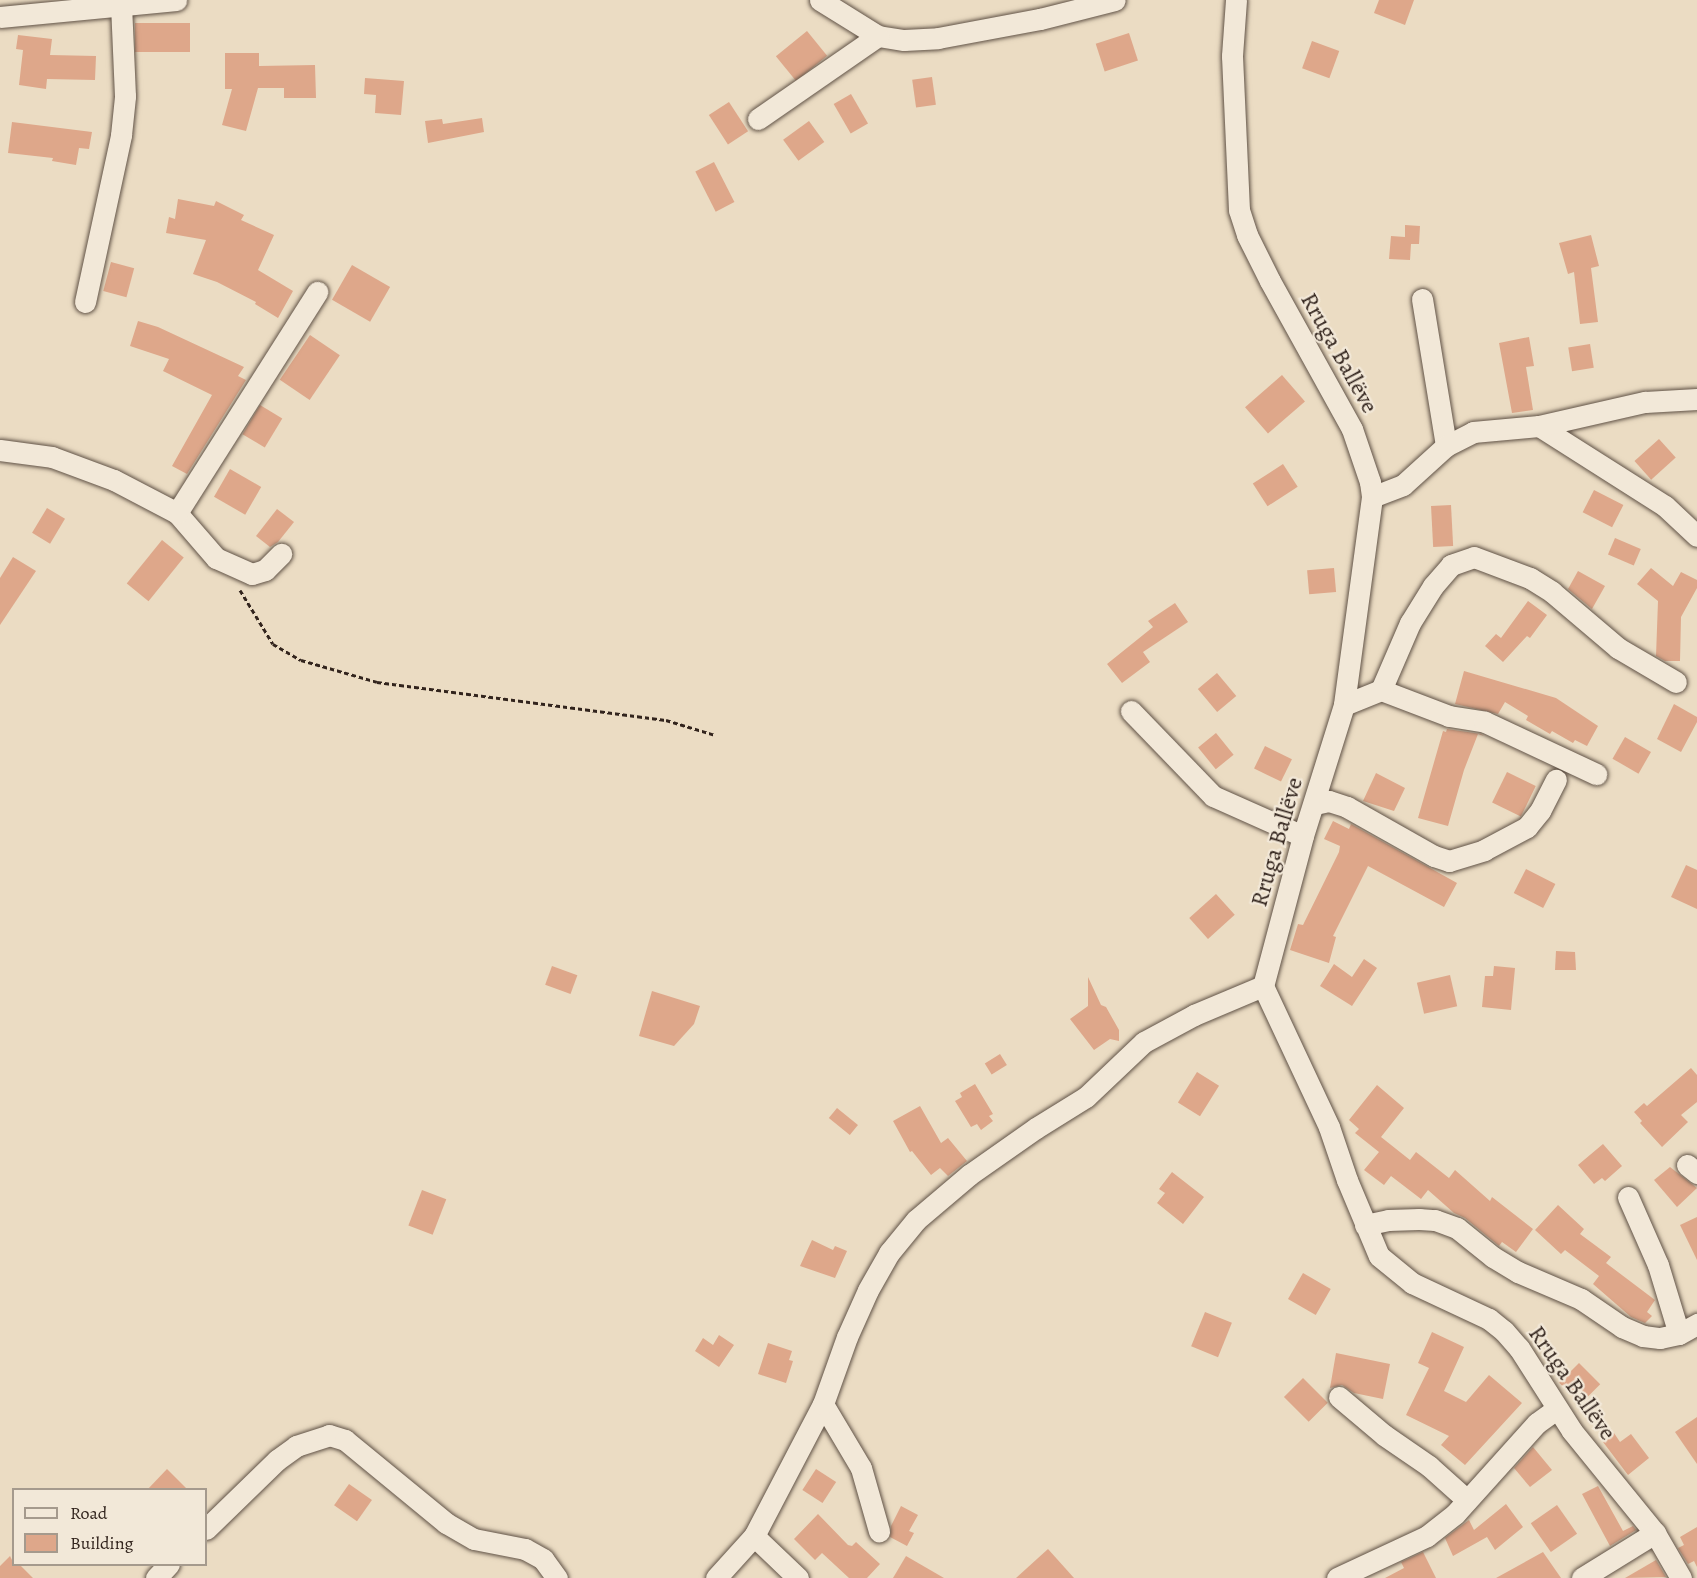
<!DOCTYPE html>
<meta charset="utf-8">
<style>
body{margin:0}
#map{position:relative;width:1697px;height:1578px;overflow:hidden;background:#ebdcc3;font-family:Alegreya,serif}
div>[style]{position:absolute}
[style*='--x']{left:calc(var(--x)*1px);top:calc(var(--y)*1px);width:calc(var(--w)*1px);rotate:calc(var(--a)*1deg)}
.building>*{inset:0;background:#dea78a;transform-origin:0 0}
.path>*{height:3px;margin-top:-1.5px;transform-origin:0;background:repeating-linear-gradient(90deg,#32241d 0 4.5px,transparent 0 7.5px)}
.roads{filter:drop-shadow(0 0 2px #605246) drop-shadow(0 0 2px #605246)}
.minor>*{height:21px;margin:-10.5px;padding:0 10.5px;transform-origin:10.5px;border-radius:10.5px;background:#f2e8d8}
span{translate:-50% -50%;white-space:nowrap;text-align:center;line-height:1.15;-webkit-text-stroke:4.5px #f2e8d8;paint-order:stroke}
.street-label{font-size:24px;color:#32241d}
.legend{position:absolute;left:12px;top:1488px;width:195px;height:78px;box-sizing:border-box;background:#f2e8d8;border:2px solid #a59a8d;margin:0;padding:8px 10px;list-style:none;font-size:18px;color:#32241d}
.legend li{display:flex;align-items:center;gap:12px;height:30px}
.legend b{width:30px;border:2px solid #a59a8d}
</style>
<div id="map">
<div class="building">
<div style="clip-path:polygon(1379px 0,1414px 0,1405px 25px,1374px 13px)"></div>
<div style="left:190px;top:23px;width:29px;height:55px;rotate:90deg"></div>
<div style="left:807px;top:31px;width:32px;height:40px;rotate:51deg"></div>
<div style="left:1129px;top:33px;width:29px;height:35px;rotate:72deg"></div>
<div style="clip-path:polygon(18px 35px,52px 39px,50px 55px,96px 56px,95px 80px,47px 79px,46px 89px,19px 85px,23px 50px,16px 49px)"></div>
<div style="left:1312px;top:41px;width:29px;height:29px;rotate:20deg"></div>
<div style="clip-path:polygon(225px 53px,259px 53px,259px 66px,315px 65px,316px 98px,284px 98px,284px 88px,258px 88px,246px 131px,222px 125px,232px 89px,225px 89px)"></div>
<div style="left:932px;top:77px;width:28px;height:20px;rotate:82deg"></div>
<div style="clip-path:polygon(365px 78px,404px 81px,401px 115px,375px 113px,376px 95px,364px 94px)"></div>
<div style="left:851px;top:94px;width:34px;height:20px;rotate:60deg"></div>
<div style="left:729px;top:102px;width:35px;height:24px;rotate:57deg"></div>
<div style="clip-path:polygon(482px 118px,484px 132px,428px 143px,425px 121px,442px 119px,443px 124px)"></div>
<div style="left:809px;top:121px;width:26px;height:32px;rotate:54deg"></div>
<div style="clip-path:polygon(12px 122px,92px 132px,89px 149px,79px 148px,76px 165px,52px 161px,53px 158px,8px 153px)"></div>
<div style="left:714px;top:162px;width:45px;height:21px;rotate:63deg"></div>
<div style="clip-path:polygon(178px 199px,214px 206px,216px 201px,244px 215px,241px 220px,274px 235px,258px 270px,293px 291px,278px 318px,255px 304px,256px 302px,217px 282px,193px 274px,206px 240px,166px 233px,169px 217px,175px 219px)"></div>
<div style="clip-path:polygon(1405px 225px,1420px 226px,1419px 244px,1411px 244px,1410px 260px,1389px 259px,1391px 236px,1405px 237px)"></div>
<div style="clip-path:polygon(1591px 235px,1599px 266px,1591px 268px,1598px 322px,1580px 324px,1574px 272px,1568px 274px,1559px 243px)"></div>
<div style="left:111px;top:262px;width:24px;height:30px;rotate:15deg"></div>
<div style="left:352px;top:265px;width:44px;height:40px;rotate:30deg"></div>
<div style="clip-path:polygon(138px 321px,158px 327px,244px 367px,238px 376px,246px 380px,187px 474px,172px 466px,212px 395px,163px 371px,169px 359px,130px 346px)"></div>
<div style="left:310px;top:335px;width:36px;height:54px;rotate:34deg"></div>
<div style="clip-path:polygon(1529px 337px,1534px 366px,1526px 367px,1533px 410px,1512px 413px,1499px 343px)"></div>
<div style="left:1590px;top:344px;width:24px;height:22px;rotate:81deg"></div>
<div style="left:1282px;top:375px;width:35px;height:49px;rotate:49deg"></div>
<div style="left:260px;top:405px;width:26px;height:34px;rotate:31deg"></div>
<div style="left:1659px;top:439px;width:25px;height:33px;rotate:48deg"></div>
<div style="left:1283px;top:464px;width:27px;height:36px;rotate:57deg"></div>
<div style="left:230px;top:469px;width:36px;height:32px;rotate:30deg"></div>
<div style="left:1594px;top:490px;width:33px;height:25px;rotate:27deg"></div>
<div style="left:1451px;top:505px;width:41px;height:20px;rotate:87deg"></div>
<div style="left:47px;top:508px;width:21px;height:29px;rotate:31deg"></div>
<div style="clip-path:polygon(277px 509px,294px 522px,278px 542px,270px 547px,256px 536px)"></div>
<div style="left:1615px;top:538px;width:28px;height:18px;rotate:23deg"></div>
<div style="left:162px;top:540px;width:28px;height:56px;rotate:39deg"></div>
<div style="clip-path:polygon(13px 557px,36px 571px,0 625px,0 578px)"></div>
<div style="left:1334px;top:568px;width:24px;height:27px;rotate:85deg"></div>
<div style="clip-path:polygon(1651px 568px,1673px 586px,1681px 572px,1697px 580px,1697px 588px,1681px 617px,1680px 661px,1665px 661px,1656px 656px,1658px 601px,1637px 584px)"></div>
<div style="clip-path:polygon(1578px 571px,1605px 586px,1592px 609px,1568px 589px)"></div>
<div style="clip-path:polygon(1528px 601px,1547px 615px,1530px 638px,1527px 636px,1503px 662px,1485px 646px,1496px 634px,1501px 638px)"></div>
<div style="clip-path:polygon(1175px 603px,1188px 622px,1143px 652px,1150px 662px,1122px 683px,1107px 664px,1153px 627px,1148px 621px)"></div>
<div style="clip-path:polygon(1464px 671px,1556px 698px,1598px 726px,1587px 746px,1575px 740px,1573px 743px,1552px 731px,1550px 734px,1526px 720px,1528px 716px,1505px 702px,1498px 714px,1455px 704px)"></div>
<div style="left:1217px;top:673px;width:30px;height:25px;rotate:50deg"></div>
<div style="clip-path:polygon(1674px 704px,1697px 717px,1697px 722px,1681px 752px,1657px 739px)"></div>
<div style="clip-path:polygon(1447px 729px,1481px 734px,1484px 736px,1478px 734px,1464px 770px,1448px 826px,1418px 818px,1443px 731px,1446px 732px)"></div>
<div style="left:1216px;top:733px;width:28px;height:23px;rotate:51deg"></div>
<div style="left:1625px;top:737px;width:30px;height:25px;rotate:30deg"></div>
<div style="left:1265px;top:746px;width:30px;height:25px;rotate:26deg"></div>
<div style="left:1507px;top:772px;width:32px;height:34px;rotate:26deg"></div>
<div style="clip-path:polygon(1376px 773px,1405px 788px,1394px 811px,1363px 801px)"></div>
<div style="clip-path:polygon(1333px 821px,1349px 829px,1351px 824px,1457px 883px,1444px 907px,1368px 866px,1333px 936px,1336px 937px,1329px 963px,1290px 950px,1298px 924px,1303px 925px,1339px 852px,1340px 846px,1324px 839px)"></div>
<div style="clip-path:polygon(1686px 865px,1697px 870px,1697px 909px,1671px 897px)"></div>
<div style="left:1526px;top:869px;width:33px;height:27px;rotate:27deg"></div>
<div style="left:1216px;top:894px;width:28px;height:36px;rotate:48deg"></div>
<div style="clip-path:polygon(1556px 951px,1575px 952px,1576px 970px,1555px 970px)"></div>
<div style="clip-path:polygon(1364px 959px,1377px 968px,1352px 1006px,1320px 986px,1334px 964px,1352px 977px)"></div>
<div style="left:552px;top:966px;width:27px;height:20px;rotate:20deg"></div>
<div style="clip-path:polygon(1494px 966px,1515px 968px,1511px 1010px,1482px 1007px,1485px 976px,1493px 976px)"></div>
<div style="left:1450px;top:975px;width:32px;height:34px;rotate:77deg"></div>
<div style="clip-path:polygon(1088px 977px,1101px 1005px,1106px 1007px,1119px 1030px,1119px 1041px,1110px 1039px,1094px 1050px,1070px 1019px,1088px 1006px)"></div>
<div style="clip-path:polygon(652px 991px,700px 1006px,694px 1024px,674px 1046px,639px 1036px)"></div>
<div style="left:1000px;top:1054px;width:13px;height:18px;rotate:58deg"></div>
<div style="clip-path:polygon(1691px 1068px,1697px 1075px,1697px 1102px,1681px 1115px,1688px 1122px,1662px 1147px,1640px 1123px,1642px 1121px,1634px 1112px,1644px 1103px,1647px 1106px)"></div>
<div style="left:1197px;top:1072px;width:26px;height:36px;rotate:32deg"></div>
<div style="clip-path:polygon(975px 1084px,993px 1114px,989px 1116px,993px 1121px,981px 1130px,977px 1124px,971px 1127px,955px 1101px,962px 1097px,960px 1093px)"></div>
<div style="clip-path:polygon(1377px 1085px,1404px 1108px,1381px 1137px,1410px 1160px,1416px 1152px,1449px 1178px,1455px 1170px,1490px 1201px,1492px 1197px,1533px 1229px,1516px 1252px,1502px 1242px,1499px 1246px,1465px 1218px,1454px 1213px,1428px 1190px,1421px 1199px,1391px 1176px,1384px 1185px,1364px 1170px,1379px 1152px,1355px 1133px,1359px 1129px,1349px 1120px)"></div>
<div style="clip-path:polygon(920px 1106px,941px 1143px,948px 1138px,967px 1161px,948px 1176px,940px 1168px,931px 1175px,912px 1151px,910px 1152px,893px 1121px)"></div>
<div style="left:837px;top:1108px;width:27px;height:13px;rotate:39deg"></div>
<div style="clip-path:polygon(1603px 1144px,1622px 1166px,1605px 1181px,1602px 1178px,1594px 1184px,1578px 1165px)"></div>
<div style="clip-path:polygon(1670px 1167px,1697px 1188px,1677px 1207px,1654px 1180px)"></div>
<div style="clip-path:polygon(1172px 1172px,1204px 1197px,1183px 1224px,1157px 1203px,1165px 1193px,1159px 1189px)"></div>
<div style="left:422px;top:1190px;width:26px;height:38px;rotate:21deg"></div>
<div style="clip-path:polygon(1558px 1205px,1584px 1229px,1580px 1234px,1611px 1257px,1606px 1263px,1655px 1300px,1647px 1312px,1652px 1316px,1645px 1323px,1631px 1317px,1593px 1284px,1599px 1276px,1565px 1250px,1561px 1254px,1535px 1230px)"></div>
<div style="clip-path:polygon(1697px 1217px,1697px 1260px,1680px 1225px)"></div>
<div style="clip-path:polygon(812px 1240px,833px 1250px,835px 1246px,847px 1251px,835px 1278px,800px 1266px)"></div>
<div style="left:1303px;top:1273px;width:32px;height:30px;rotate:30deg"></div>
<div style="left:1205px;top:1312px;width:29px;height:37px;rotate:22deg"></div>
<div style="clip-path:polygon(1432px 1332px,1464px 1347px,1444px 1391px,1466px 1402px,1489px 1375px,1522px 1403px,1465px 1465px,1441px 1445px,1449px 1436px,1406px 1415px,1429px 1368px,1418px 1363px)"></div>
<div style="clip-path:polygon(719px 1335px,734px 1345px,719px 1367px,695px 1351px,703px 1338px,713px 1345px)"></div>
<div style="clip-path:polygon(768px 1343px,792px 1351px,789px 1360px,793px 1361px,786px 1383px,758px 1374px)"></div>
<div style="clip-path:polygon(1336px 1353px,1390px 1364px,1383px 1399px,1354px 1393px,1342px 1385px,1330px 1388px)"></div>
<div style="left:1579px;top:1363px;width:30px;height:28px;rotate:45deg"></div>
<div style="left:1303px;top:1378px;width:35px;height:27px;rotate:45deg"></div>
<div style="clip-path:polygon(1697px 1417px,1697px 1464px,1675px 1432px)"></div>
<div style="clip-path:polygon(1614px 1433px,1620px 1442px,1631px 1434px,1649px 1458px,1628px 1475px,1603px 1442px)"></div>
<div style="clip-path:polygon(1533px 1447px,1552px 1470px,1530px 1487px,1514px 1468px)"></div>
<div style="clip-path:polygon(167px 1469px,188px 1490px,147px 1490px)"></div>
<div style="left:816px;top:1469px;width:24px;height:25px;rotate:33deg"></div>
<div style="left:349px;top:1484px;width:28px;height:26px;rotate:35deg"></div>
<div style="clip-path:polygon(1598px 1486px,1623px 1531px,1633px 1526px,1636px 1530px,1610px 1546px,1582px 1494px)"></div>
<div style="clip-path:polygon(1506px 1504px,1523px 1527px,1495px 1550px,1487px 1537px,1453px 1556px,1445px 1538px,1469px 1520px,1474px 1530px)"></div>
<div style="left:1557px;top:1505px;width:35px;height:32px;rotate:55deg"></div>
<div style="clip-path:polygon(901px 1506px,918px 1515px,909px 1531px,914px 1533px,907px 1546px,890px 1537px,891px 1526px)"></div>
<div style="clip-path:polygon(818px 1514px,848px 1545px,852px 1546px,856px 1542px,880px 1564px,867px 1578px,849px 1578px,822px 1553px,815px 1560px,794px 1539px)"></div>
<div style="clip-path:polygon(1697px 1527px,1697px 1567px,1694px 1561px,1688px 1564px,1678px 1548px,1684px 1545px,1680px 1537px)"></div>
<div style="clip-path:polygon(1048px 1549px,1074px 1578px,1016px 1578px)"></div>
<div style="clip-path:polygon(1423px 1552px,1436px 1578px,1385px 1578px,1404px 1568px,1401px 1562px)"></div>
<div style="clip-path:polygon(1543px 1552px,1561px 1578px,1496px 1578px)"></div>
<div style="clip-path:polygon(10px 1556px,14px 1564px,19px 1564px,33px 1578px,0 1578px,0 1566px)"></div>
<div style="clip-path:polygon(906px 1556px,944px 1578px,893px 1578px)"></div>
<div style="clip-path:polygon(1656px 1560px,1666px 1577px,1625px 1578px)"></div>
</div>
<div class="path">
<div style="--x:240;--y:590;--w:63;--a:58.6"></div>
<div style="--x:273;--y:644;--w:32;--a:30"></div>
<div style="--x:301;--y:660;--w:79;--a:16.1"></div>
<div style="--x:377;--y:682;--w:291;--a:7.5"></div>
<div style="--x:666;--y:720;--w:51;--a:17"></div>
</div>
<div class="roads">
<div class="minor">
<div style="--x:820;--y:0;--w:68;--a:31.8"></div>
<div style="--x:878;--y:36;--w:26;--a:9"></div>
<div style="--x:904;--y:40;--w:34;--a:-3"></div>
<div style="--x:938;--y:38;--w:104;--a:-10.6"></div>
<div style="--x:1040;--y:19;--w:77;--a:-14.2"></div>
<div style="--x:1236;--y:0;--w:56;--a:94.1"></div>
<div style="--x:1232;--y:56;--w:154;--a:87.4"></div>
<div style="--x:1239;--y:210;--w:26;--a:72"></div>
<div style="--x:1247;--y:235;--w:51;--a:63.4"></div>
<div style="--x:1270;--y:281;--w:169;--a:61"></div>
<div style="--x:1352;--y:429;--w:56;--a:71.2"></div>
<div style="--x:1370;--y:482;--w:15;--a:82"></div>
<div style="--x:1372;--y:497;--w:210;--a:97.7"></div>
<div style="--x:1344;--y:705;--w:137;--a:107.4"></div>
<div style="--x:1303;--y:836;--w:155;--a:104.9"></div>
<div style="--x:1263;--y:986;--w:156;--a:64.9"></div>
<div style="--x:1329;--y:1127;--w:56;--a:71.2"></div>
<div style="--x:1347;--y:1180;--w:82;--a:67.2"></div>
<div style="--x:1379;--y:1256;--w:43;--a:39.3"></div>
<div style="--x:1412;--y:1283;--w:85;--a:25.1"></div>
<div style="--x:1489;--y:1319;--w:19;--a:39"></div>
<div style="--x:1504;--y:1331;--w:23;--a:49"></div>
<div style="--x:1519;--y:1348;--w:98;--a:57.4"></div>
<div style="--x:1572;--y:1431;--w:132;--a:50.9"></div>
<div style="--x:1655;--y:1533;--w:52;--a:60"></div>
<div style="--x:0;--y:17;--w:177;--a:-5.5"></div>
<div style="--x:758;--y:119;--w:146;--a:-34.7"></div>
<div style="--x:1422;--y:299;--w:149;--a:80.7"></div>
<div style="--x:85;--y:302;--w:171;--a:-77.8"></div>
<div style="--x:121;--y:135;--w:39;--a:-84"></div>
<div style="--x:125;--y:96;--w:90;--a:-92.5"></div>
<div style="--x:1539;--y:426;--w:149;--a:32.4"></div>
<div style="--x:1665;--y:506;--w:44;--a:43.2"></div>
<div style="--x:0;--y:450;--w:52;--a:7.7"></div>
<div style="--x:52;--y:457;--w:66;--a:20.4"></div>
<div style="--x:114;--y:480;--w:71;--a:27.6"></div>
<div style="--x:177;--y:513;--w:60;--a:49.1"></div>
<div style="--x:216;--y:558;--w:39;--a:24"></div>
<div style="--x:252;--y:574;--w:14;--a:-17"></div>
<div style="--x:265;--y:570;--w:23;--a:-45"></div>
<div style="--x:1372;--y:497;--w:33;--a:-21"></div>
<div style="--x:1403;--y:485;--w:58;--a:-42.2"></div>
<div style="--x:1446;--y:446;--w:30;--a:-27"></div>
<div style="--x:1473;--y:432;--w:66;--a:-5.2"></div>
<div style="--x:1539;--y:426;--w:109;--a:-12.8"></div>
<div style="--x:1645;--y:402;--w:52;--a:-3.3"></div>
<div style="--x:177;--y:513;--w:262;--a:-57.6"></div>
<div style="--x:1381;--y:690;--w:73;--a:20.9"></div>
<div style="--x:1449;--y:716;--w:36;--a:9"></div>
<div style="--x:1485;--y:722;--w:123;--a:25.1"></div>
<div style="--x:1344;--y:705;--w:40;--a:-22"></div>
<div style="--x:1381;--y:690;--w:73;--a:-66.6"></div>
<div style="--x:1410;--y:623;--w:44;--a:-58.1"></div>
<div style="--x:1433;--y:586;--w:28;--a:-49"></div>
<div style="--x:1451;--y:565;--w:24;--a:-19"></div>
<div style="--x:1474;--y:557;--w:60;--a:20.6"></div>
<div style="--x:1530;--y:578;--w:26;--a:32"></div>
<div style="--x:1552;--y:592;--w:87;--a:40.3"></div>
<div style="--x:1618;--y:648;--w:67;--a:30.4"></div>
<div style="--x:1131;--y:711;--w:118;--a:46"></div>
<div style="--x:1213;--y:796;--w:98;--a:24"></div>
<div style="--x:1315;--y:804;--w:14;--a:-12"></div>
<div style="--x:1329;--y:801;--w:19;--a:18"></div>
<div style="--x:1347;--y:807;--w:100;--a:29.4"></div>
<div style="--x:1434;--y:856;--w:16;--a:18"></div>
<div style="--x:1449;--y:861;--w:37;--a:-17"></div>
<div style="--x:1484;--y:850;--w:49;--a:-28.1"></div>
<div style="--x:1527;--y:827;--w:21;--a:-51"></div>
<div style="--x:1540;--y:811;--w:35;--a:-63"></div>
<div style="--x:1687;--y:1165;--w:13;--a:39"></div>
<div style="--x:1628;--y:1197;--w:74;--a:66.2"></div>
<div style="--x:1658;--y:1265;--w:72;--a:73.1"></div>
<div style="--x:1365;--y:1225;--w:24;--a:-12"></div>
<div style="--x:1388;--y:1220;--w:31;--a:-2"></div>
<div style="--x:1419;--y:1219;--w:16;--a:4"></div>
<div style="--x:1435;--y:1220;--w:23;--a:20"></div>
<div style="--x:1457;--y:1228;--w:46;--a:38.9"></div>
<div style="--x:1493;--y:1257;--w:29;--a:31"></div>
<div style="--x:1518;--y:1272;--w:69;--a:23.2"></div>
<div style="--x:1581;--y:1299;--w:50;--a:34.3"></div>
<div style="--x:1622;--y:1327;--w:23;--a:23"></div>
<div style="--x:1643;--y:1336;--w:17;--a:7"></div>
<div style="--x:1660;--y:1338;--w:19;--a:-12"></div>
<div style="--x:1679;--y:1334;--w:21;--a:-29"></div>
<div style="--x:1339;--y:1397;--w:59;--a:40.2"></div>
<div style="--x:1384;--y:1435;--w:55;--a:34.6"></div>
<div style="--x:1429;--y:1466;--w:51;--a:41.8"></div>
<div style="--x:823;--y:1404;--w:74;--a:59.3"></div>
<div style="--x:861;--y:1468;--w:66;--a:74.1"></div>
<div style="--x:206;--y:1529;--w:99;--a:-44.2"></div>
<div style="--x:277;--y:1460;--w:24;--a:-36"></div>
<div style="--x:296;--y:1446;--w:35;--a:-18"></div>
<div style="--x:329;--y:1435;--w:17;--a:17"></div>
<div style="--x:345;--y:1440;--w:131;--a:39.4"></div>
<div style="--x:446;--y:1523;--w:32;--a:30"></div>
<div style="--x:474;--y:1539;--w:52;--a:11.1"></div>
<div style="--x:525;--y:1549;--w:21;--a:29"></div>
<div style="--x:543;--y:1559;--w:24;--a:54"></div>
<div style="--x:754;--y:1536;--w:61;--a:43.7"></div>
<div style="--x:156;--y:1578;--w:19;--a:-47"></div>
<div style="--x:716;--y:1578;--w:57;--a:-47.9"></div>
<div style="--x:754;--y:1536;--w:149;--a:-62.4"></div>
<div style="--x:823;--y:1404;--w:71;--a:-70.3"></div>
<div style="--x:847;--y:1337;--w:51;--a:-65.9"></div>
<div style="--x:868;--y:1290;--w:43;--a:-60.4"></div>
<div style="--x:889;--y:1253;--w:43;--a:-50.7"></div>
<div style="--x:916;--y:1220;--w:70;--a:-40.3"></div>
<div style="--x:969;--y:1175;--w:82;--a:-35"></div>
<div style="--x:1036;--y:1128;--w:59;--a:-31.8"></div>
<div style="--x:1086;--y:1097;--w:80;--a:-43.5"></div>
<div style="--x:1144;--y:1042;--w:57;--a:-28.4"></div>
<div style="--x:1194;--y:1015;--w:75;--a:-22.8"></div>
<div style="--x:1337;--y:1578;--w:99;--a:-25"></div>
<div style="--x:1427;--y:1536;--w:36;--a:-38"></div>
<div style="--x:1455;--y:1514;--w:122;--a:-48"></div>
<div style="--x:1537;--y:1423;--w:24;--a:-36"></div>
<div style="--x:1582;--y:1578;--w:86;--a:-31.7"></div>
</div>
</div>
<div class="street-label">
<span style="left:1339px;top:353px;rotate:61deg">Rruga Ballëve</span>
<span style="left:1277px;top:842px;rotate:-74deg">Rruga Ballëve</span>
<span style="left:1572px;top:1383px;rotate:55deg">Rruga Ballëve</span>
</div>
<ul class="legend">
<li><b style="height:8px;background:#f2e8d8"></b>Road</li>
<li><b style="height:16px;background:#dea78a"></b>Building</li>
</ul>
</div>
